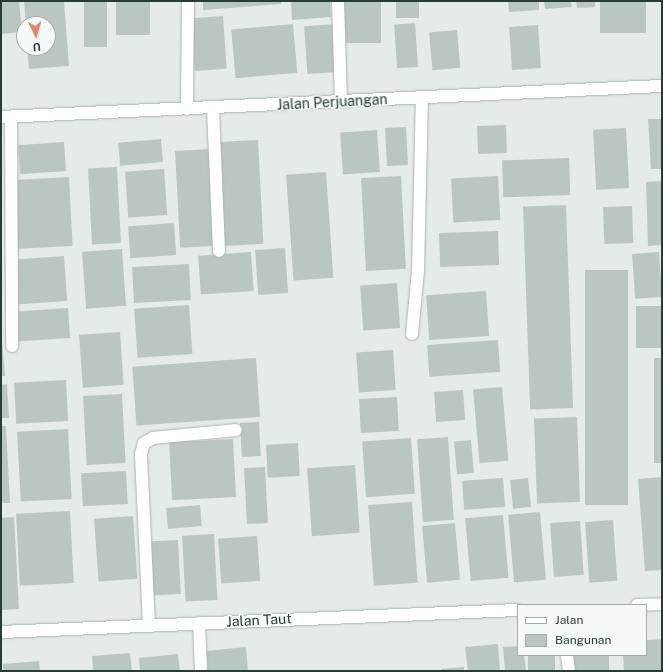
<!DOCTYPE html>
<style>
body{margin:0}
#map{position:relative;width:663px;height:672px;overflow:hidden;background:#e5ece8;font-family:"Public Sans",sans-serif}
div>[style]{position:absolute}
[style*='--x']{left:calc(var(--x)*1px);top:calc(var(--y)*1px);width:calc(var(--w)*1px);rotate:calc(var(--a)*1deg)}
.building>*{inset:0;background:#bac7c1;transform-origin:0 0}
.roads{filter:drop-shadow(0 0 1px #a8b4af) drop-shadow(0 0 1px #a8b4af)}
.street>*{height:12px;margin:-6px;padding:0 6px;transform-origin:6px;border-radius:6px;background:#fff}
.secondary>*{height:12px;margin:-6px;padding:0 6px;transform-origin:6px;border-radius:6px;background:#fff}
span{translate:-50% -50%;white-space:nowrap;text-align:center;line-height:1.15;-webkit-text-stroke:3px #f5f9f7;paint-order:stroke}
.street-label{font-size:14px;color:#263c35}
.frame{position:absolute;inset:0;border:2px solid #263c35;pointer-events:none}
.legend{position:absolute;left:517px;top:604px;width:130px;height:52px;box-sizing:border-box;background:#f5f9f7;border:1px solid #a2ada9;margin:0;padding:5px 7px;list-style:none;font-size:12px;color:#263c35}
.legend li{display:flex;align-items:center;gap:8px;height:20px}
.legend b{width:20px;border:1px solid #a2ada9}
.north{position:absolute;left:16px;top:16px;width:40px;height:40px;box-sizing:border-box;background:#f5f9f7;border:1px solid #a2ada9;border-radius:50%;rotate:175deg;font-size:11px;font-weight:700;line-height:16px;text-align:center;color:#263c35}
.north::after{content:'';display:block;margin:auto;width:14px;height:18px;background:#e1856e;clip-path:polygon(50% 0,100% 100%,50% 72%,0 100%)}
</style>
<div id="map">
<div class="building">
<div style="clip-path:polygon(1px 1px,19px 1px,22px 32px,1px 34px)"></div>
<div style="clip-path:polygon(24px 1px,64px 1px,69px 66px,29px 69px,27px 48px,48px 48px,48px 24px,26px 24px)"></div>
<div style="left:84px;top:1px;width:23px;height:46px"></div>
<div style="left:116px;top:1px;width:34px;height:34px"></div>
<div style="clip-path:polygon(203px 1px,281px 1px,281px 4px,203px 10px)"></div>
<div style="clip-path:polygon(291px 1px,330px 1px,331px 17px,292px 20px)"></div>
<div style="left:344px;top:1px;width:37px;height:42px"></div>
<div style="left:396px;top:1px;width:23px;height:17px"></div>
<div style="clip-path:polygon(508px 1px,539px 1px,539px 10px,509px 12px)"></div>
<div style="clip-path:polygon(544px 1px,571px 1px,572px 7px,545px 9px)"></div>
<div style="clip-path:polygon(576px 1px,595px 1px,595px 7px,577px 8px)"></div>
<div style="left:600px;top:1px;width:46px;height:32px"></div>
<div style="left:223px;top:16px;width:53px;height:32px;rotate:86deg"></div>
<div style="left:415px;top:23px;width:44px;height:21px;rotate:86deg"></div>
<div style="left:293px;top:24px;width:49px;height:62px;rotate:85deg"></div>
<div style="left:335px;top:24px;width:48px;height:31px;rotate:86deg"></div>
<div style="left:538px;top:25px;width:43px;height:29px;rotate:86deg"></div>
<div style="left:457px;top:30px;width:38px;height:28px;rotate:85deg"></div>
<div style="clip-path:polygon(648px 119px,662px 119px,662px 169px,651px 169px)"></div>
<div style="left:506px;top:125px;width:28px;height:29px;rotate:88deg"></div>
<div style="left:406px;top:127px;width:38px;height:21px;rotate:87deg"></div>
<div style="left:626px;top:128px;width:60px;height:33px;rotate:87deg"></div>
<div style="left:377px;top:130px;width:42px;height:37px;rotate:86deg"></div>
<div style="left:161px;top:139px;width:23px;height:43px;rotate:85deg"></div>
<div style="left:258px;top:140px;width:104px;height:40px;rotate:87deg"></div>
<div style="left:64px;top:142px;width:29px;height:46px;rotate:86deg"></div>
<div style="left:211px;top:149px;width:97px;height:36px;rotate:87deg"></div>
<div style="left:569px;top:158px;width:37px;height:67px;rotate:88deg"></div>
<div style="left:117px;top:167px;width:76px;height:29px;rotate:87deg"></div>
<div style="left:164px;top:169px;width:46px;height:39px;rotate:86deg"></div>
<div style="left:326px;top:172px;width:106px;height:40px;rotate:86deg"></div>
<div style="left:401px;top:176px;width:93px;height:40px;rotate:87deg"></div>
<div style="left:498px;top:176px;width:44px;height:47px;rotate:87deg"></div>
<div style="left:69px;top:177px;width:69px;height:55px;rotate:87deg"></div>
<div style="clip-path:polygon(662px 181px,662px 245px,648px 246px,646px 182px)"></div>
<div style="left:566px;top:205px;width:203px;height:43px;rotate:88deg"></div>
<div style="left:632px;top:206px;width:37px;height:29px;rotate:88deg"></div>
<div style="left:174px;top:223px;width:32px;height:46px;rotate:86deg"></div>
<div style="left:498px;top:231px;width:34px;height:59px;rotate:88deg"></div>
<div style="left:285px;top:248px;width:45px;height:30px;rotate:86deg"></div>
<div style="left:122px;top:249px;width:57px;height:40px;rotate:86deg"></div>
<div style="left:251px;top:252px;width:39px;height:53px;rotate:86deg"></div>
<div style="left:659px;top:252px;width:45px;height:27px;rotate:86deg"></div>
<div style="left:64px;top:256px;width:45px;height:50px;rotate:86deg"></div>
<div style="left:189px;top:264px;width:36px;height:57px;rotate:87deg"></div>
<div style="left:585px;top:270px;width:43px;height:235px"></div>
<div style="left:397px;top:283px;width:45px;height:37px;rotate:86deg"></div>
<div style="left:486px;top:291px;width:45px;height:60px;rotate:86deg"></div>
<div style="left:189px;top:305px;width:49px;height:55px;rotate:86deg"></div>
<div style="left:662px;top:306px;width:42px;height:26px;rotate:90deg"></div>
<div style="left:68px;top:308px;width:30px;height:53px;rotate:86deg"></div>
<div style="clip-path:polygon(1px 329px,5px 376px,1px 376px)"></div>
<div style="left:120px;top:332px;width:53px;height:41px;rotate:86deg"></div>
<div style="left:498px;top:340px;width:32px;height:71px;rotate:86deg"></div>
<div style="left:393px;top:350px;width:40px;height:37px;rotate:86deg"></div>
<div style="left:256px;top:358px;width:59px;height:124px;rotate:86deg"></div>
<div style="left:654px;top:358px;width:8px;height:105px"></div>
<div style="left:66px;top:380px;width:41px;height:52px;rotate:87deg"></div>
<div style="clip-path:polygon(7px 384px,9px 418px,1px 418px,1px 385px)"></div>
<div style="left:502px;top:387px;width:74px;height:29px;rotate:85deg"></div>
<div style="left:463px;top:390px;width:30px;height:29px;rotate:86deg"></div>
<div style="left:122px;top:394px;width:69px;height:39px;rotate:87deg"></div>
<div style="left:397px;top:397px;width:34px;height:38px;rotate:87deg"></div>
<div style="left:577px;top:417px;width:85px;height:43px;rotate:88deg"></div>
<div style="left:259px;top:422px;width:34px;height:19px;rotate:87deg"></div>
<div style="clip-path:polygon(1px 426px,6px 426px,10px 503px,1px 503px)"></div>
<div style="left:68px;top:429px;width:70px;height:51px;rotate:87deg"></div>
<div style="left:448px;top:437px;width:83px;height:31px;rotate:86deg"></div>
<div style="left:411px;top:438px;width:56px;height:49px;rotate:86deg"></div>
<div style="left:233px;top:439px;width:58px;height:64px;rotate:87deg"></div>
<div style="left:471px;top:440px;width:33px;height:17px;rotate:85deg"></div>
<div style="left:298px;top:443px;width:33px;height:32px;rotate:87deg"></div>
<div style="left:355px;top:465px;width:68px;height:48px;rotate:86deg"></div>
<div style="left:265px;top:467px;width:56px;height:21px;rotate:87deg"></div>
<div style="left:126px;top:471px;width:33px;height:45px;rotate:87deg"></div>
<div style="clip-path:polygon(662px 477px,662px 570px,645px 571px,638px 479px)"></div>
<div style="left:503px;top:478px;width:29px;height:41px;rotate:86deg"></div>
<div style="left:528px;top:478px;width:29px;height:18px;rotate:84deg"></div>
<div style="left:412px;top:502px;width:81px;height:44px;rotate:86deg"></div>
<div style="left:200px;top:505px;width:21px;height:34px;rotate:85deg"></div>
<div style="left:70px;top:511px;width:72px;height:54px;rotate:87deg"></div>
<div style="left:540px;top:512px;width:68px;height:32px;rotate:85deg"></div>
<div style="left:503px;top:515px;width:63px;height:38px;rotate:85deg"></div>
<div style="left:133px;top:516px;width:63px;height:39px;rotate:86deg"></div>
<div style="clip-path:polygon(14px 517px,19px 609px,1px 610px,1px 518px)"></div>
<div style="left:613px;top:520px;width:61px;height:28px;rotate:86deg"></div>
<div style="left:580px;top:521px;width:54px;height:30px;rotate:86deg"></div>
<div style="left:455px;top:523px;width:57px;height:33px;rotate:85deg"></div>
<div style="left:214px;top:534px;width:66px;height:32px;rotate:87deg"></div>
<div style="left:257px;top:536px;width:45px;height:39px;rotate:86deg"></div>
<div style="left:178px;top:540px;width:54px;height:30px;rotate:87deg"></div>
<div style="clip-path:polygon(662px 639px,662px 671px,624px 671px,623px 655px,646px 655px,646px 640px)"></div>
<div style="clip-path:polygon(498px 644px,500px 671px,468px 671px,465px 647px)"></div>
<div style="clip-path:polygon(518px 646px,518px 655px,524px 655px,526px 671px,505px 671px,503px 647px)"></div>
<div style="clip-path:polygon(246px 647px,248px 671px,208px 671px,206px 651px)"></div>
<div style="clip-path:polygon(130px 653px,132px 671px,93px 671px,92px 656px)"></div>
<div style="clip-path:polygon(178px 654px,180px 671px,140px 671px,139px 658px)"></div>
<div style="left:528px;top:655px;width:27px;height:16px"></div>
<div style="left:569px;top:655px;width:40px;height:16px"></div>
<div style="clip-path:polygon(39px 661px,40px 671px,3px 671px,3px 664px)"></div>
<div style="clip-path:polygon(464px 667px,464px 671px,441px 671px,441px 669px)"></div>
</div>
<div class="roads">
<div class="street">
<div style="--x:338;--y:1;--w:100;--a:88.3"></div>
<div style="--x:213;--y:108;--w:143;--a:87.6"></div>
<div style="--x:187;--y:109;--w:108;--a:-89.5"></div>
<div style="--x:11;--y:117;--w:229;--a:89.7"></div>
<div style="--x:412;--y:334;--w:63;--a:-84.6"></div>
<div style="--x:418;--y:271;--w:173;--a:-88.7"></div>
<div style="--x:637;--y:605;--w:25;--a:-2"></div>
<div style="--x:199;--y:623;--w:48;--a:87.6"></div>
<div style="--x:149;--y:625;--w:171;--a:-92.7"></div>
<div style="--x:141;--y:454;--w:11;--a:-75"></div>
<div style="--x:144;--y:443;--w:10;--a:-29"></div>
<div style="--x:153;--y:438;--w:83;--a:-5.5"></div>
<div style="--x:1;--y:632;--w:517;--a:-2.44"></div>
<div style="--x:567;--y:655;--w:16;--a:83"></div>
</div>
<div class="secondary">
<div style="--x:1;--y:117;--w:662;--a:-2.69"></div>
</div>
</div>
<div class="street-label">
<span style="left:332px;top:102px;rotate:-3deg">Jalan Perjuangan</span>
<span style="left:259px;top:620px;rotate:-3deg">Jalan Taut</span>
</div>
<div class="frame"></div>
<ul class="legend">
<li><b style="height:5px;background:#fff"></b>Jalan</li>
<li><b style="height:11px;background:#bac7c1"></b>Bangunan</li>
</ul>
<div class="north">U</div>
</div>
